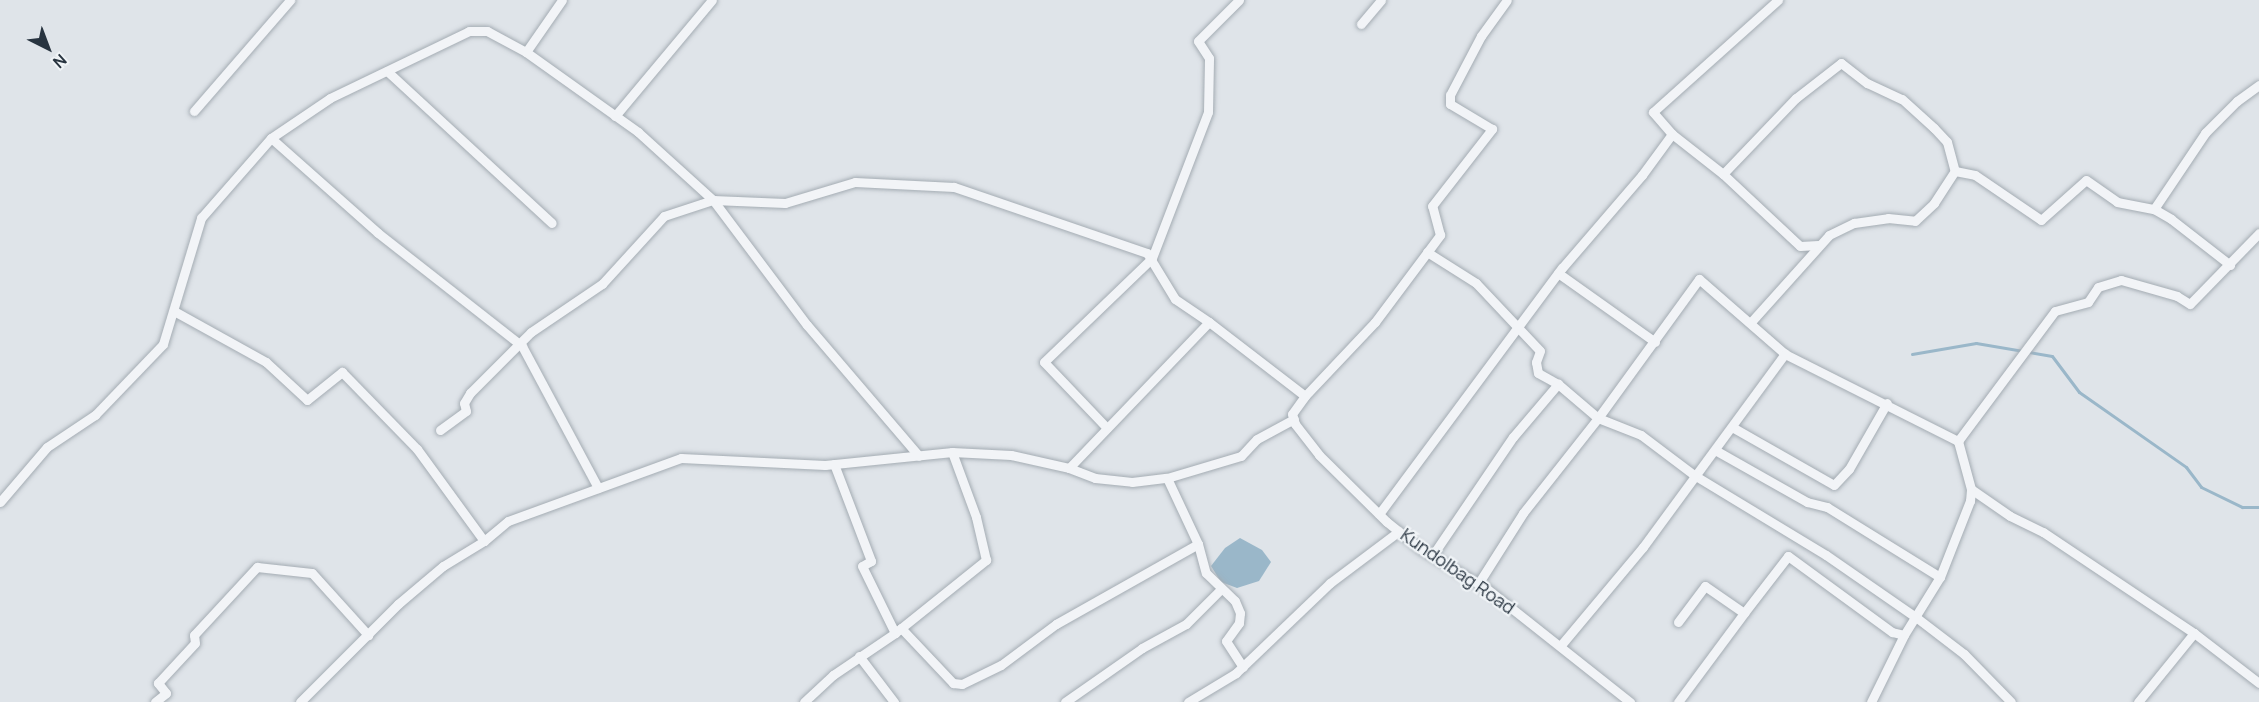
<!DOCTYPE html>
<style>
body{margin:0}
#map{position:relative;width:2259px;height:702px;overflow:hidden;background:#dfe4e9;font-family:Manrope,sans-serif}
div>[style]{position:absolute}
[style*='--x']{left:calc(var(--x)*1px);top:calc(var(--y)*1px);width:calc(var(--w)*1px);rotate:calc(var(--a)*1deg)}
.water>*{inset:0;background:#9ab7c9}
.stream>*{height:3px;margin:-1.5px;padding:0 1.5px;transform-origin:1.5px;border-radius:1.5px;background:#9ab7c9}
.roads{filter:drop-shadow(0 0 2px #a4acb3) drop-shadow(0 0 2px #a4acb3)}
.minor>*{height:9px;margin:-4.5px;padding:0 4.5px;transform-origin:4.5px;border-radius:4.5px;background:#f2f4f7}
span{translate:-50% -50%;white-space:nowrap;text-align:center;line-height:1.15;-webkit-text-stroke:4.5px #eff3f6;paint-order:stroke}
.street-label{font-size:18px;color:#283440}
.north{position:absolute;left:18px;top:18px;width:60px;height:60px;-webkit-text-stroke:4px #eff3f6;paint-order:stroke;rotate:138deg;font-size:16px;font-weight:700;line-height:24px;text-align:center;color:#283440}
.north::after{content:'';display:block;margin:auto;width:21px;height:27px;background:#283440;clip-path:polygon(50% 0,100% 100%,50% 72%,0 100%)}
</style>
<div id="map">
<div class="water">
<div style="clip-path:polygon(1240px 538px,1262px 550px,1271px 562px,1259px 581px,1237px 588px,1221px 582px,1211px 566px,1225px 548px)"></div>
</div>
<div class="stream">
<div style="--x:1912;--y:354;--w:65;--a:-9.8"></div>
<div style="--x:1976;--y:343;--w:77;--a:9.7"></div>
<div style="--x:2052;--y:356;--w:45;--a:53.1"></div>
<div style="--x:2079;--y:392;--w:131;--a:35"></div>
<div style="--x:2186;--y:467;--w:25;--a:53"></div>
<div style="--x:2201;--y:487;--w:46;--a:26"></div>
<div style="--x:2242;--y:507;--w:17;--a:0"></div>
</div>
<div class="roads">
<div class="minor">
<div style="--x:1361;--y:24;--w:31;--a:-50"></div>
<div style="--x:526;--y:52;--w:63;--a:-55.3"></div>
<div style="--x:387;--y:71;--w:224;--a:42.7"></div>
<div style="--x:194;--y:111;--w:147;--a:-49.1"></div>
<div style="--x:615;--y:116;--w:151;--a:-50.1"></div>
<div style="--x:1672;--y:134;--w:65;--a:38.1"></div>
<div style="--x:1723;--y:174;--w:105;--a:43.1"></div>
<div style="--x:1800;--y:246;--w:18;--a:-3"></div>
<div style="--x:271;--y:138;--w:143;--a:41.6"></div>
<div style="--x:378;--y:233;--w:183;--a:38.1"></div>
<div style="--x:522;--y:346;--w:161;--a:61.8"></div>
<div style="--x:1723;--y:174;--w:105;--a:-46.2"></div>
<div style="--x:1796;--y:98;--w:57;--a:-37.9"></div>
<div style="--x:1841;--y:63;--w:33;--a:38"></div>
<div style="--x:1867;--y:83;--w:38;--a:25"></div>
<div style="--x:1902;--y:99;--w:43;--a:42.2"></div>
<div style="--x:1934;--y:128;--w:19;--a:47"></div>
<div style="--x:1947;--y:142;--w:30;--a:75"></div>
<div style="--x:2154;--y:209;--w:92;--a:-56.1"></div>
<div style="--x:2205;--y:133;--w:45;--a:-45"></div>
<div style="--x:2237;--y:101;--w:27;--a:-36"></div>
<div style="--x:1427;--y:252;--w:58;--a:32.3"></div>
<div style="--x:1476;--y:283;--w:93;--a:46.7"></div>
<div style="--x:1540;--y:351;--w:12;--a:110"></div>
<div style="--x:1536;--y:362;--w:11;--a:80"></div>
<div style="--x:1538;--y:373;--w:23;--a:29"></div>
<div style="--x:1558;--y:384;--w:52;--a:40.4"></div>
<div style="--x:1598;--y:418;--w:46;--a:21.6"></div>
<div style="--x:1641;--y:435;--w:66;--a:37"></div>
<div style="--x:1694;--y:475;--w:154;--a:31.2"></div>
<div style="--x:1826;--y:555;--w:111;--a:34.7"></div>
<div style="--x:1917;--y:618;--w:59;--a:37.5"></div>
<div style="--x:1964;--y:654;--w:67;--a:45.6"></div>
<div style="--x:1558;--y:273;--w:119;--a:35.4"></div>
<div style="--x:174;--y:311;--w:105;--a:29"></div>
<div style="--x:266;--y:362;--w:56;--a:42.8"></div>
<div style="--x:307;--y:400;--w:45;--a:-38.7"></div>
<div style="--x:342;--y:372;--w:107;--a:45.8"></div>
<div style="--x:417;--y:449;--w:114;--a:53.9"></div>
<div style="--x:1751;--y:322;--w:117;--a:-48.1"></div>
<div style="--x:1829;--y:235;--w:28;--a:-26"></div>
<div style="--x:1854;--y:223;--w:34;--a:-8"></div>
<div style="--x:1888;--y:218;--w:27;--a:6"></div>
<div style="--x:1915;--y:221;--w:26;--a:-43"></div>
<div style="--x:1934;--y:203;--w:38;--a:-57"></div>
<div style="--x:1955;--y:171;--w:20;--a:11"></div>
<div style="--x:1975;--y:175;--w:80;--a:34.3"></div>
<div style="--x:2041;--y:220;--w:60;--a:-41.6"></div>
<div style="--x:2086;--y:180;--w:38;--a:35"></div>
<div style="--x:2117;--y:202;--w:38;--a:11"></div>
<div style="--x:2154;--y:209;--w:20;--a:30"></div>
<div style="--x:2171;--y:219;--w:75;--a:37.9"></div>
<div style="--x:1305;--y:396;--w:22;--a:126"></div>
<div style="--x:1292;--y:414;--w:10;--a:73"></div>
<div style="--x:1295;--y:424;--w:39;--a:52"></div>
<div style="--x:1319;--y:455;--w:95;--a:44.6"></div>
<div style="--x:1387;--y:522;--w:45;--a:38.7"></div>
<div style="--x:1422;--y:550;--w:74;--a:30.7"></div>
<div style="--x:1486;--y:588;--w:184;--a:38.4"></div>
<div style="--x:1732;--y:427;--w:117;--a:29.6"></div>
<div style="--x:1834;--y:485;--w:22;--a:-47"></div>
<div style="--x:1849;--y:469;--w:76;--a:-60.1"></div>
<div style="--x:1107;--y:428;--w:91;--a:-133.7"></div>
<div style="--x:1044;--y:362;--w:150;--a:-43.9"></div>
<div style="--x:1152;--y:258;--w:156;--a:-69"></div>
<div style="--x:1208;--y:112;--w:54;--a:-88.9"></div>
<div style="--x:1209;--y:58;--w:20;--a:-123"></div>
<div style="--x:1198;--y:41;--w:58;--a:-45"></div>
<div style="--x:440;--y:430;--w:32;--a:-36"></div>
<div style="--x:466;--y:411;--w:8;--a:-104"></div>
<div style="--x:464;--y:403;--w:12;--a:-59"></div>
<div style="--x:470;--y:393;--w:86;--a:-45"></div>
<div style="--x:531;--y:332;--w:86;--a:-34.1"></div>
<div style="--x:602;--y:284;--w:92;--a:-47.6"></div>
<div style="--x:664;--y:216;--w:52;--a:-18.1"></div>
<div style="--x:713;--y:200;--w:156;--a:53.1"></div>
<div style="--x:807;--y:325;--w:172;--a:49.5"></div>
<div style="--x:1715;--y:450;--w:106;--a:29.5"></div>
<div style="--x:1807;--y:502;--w:21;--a:14"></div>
<div style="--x:1827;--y:507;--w:133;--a:31.8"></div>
<div style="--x:834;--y:464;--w:104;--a:69.1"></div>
<div style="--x:871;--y:561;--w:10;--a:151"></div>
<div style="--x:862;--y:566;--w:75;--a:63.8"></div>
<div style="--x:1069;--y:468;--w:28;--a:21"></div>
<div style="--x:1095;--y:478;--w:37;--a:6"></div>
<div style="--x:1132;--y:482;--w:35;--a:-7"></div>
<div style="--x:1167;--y:478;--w:77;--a:-16.6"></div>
<div style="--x:1241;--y:456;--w:23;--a:-47"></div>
<div style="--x:1257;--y:439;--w:42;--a:-28.4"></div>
<div style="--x:1971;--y:489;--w:47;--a:34.7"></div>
<div style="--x:2010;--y:516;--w:37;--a:26"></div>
<div style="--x:2043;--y:532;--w:182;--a:33.8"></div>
<div style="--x:0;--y:502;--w:72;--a:-49.5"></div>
<div style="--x:47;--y:447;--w:58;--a:-33.7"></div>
<div style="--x:95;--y:415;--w:98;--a:-46.2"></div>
<div style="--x:163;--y:344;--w:132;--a:-73.2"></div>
<div style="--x:201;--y:218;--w:106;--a:-48.8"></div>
<div style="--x:271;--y:138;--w:71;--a:-34.1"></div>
<div style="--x:330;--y:98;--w:154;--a:-25.7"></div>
<div style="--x:469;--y:31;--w:18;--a:0"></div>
<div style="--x:487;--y:31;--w:44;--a:28.3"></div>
<div style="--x:526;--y:52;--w:138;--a:35.5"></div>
<div style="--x:638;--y:132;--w:101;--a:42.2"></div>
<div style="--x:713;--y:200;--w:72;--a:2.4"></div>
<div style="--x:785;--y:203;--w:73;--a:-16.7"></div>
<div style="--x:855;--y:182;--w:99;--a:2.9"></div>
<div style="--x:954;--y:187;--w:204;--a:18.9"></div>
<div style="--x:1147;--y:253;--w:54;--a:58.7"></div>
<div style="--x:1175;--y:299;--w:41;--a:34.1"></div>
<div style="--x:1379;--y:514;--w:307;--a:-53.4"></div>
<div style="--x:1562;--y:268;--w:123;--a:-49.3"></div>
<div style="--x:1642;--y:175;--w:51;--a:-53.8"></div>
<div style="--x:1672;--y:134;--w:29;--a:-131"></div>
<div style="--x:1653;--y:112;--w:168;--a:-41.9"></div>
<div style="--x:1198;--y:544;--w:30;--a:75"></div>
<div style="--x:1206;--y:573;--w:40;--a:44"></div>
<div style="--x:1235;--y:601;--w:13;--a:67"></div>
<div style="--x:1240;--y:613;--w:10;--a:96"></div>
<div style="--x:1239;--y:623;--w:22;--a:126"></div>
<div style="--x:1226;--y:641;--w:31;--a:57"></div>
<div style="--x:1432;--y:556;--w:144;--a:-55.8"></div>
<div style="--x:1513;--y:437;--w:70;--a:-49.7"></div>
<div style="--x:1478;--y:584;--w:84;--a:-57.6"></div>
<div style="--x:1523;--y:513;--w:121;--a:-51.7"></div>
<div style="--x:1598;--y:418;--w:172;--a:-54"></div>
<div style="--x:1699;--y:279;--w:114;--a:41.1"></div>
<div style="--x:1785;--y:354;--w:194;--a:26.7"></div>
<div style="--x:1678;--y:622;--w:45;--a:-53.1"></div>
<div style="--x:1705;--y:586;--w:47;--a:34.7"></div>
<div style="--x:1744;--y:613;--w:72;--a:-52.3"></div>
<div style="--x:1788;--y:556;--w:129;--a:36.2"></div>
<div style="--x:1892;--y:632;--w:12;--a:14"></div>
<div style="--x:901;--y:628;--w:76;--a:46.6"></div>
<div style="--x:953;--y:683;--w:9;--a:6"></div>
<div style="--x:962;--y:684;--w:43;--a:-26"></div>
<div style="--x:1001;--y:665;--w:69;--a:-36.7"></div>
<div style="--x:1056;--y:624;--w:163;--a:-29.4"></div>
<div style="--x:1198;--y:544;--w:73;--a:-115.2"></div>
<div style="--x:1561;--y:645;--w:128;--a:-50.1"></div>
<div style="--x:1643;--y:547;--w:240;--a:-53.7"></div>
<div style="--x:859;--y:656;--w:58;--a:52.7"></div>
<div style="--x:155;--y:702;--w:14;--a:-39"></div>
<div style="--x:166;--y:693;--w:13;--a:-129"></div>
<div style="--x:158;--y:683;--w:54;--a:-47.2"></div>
<div style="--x:195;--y:643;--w:8;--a:-97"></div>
<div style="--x:194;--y:635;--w:93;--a:-47.2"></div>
<div style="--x:257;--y:567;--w:55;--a:6.2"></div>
<div style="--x:312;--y:573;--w:84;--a:47.9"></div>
<div style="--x:300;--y:702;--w:139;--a:-45"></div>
<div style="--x:398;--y:604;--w:59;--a:-40.2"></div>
<div style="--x:443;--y:566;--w:48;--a:-31.4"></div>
<div style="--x:484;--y:541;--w:31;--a:-40"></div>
<div style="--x:508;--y:521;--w:184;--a:-20"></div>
<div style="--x:681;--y:458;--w:144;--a:2.8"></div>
<div style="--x:825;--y:465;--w:128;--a:-5.8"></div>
<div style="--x:952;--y:452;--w:59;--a:2.9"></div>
<div style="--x:1011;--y:455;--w:59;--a:12.6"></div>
<div style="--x:1069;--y:468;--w:202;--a:-46.2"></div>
<div style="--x:1209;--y:322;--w:121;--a:37.6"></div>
<div style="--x:1305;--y:396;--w:102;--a:-46.6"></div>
<div style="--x:1375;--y:322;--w:109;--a:-53.2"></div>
<div style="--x:1440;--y:235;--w:30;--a:-105"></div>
<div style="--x:1432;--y:206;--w:98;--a:-52.1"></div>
<div style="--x:1492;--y:129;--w:49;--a:-149.2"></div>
<div style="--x:1450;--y:104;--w:9;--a:-90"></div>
<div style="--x:1450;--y:95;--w:67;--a:-62.3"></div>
<div style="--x:1481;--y:36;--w:44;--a:-54.2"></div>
<div style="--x:804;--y:702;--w:40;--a:-43"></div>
<div style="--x:833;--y:675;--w:75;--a:-34.1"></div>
<div style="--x:895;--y:633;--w:117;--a:-38.7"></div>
<div style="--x:986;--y:560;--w:44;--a:-103.1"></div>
<div style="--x:976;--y:517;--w:69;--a:-110.3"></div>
<div style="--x:1065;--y:702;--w:94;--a:-35"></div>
<div style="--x:1142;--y:648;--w:50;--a:-28.6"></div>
<div style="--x:1186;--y:624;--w:49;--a:-45"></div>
<div style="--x:1188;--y:702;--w:56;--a:-31.1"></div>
<div style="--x:1236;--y:673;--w:130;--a:-43.8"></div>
<div style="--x:1330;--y:583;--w:86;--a:-37"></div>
<div style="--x:1678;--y:702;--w:111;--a:-53.4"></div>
<div style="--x:1871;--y:702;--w:75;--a:-63.8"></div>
<div style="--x:1904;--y:635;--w:68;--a:-58.2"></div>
<div style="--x:1940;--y:577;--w:82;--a:-68.5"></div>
<div style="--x:1970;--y:501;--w:12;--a:-85"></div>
<div style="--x:1971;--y:489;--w:50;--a:-105.2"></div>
<div style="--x:1958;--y:441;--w:162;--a:-53.3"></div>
<div style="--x:2055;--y:311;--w:34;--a:-15"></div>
<div style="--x:2088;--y:302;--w:18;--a:-56"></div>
<div style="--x:2098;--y:287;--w:24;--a:-17"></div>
<div style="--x:2121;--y:280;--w:58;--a:15.9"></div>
<div style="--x:2177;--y:296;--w:15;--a:32"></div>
<div style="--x:2190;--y:304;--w:99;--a:-45.8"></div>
<div style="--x:2138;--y:702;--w:89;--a:-50.9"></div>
<div style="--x:2194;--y:633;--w:82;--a:37.6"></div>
</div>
</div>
<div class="street-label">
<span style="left:1458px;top:571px;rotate:35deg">Kundolbag Road</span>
</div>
<div class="north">N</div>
</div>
